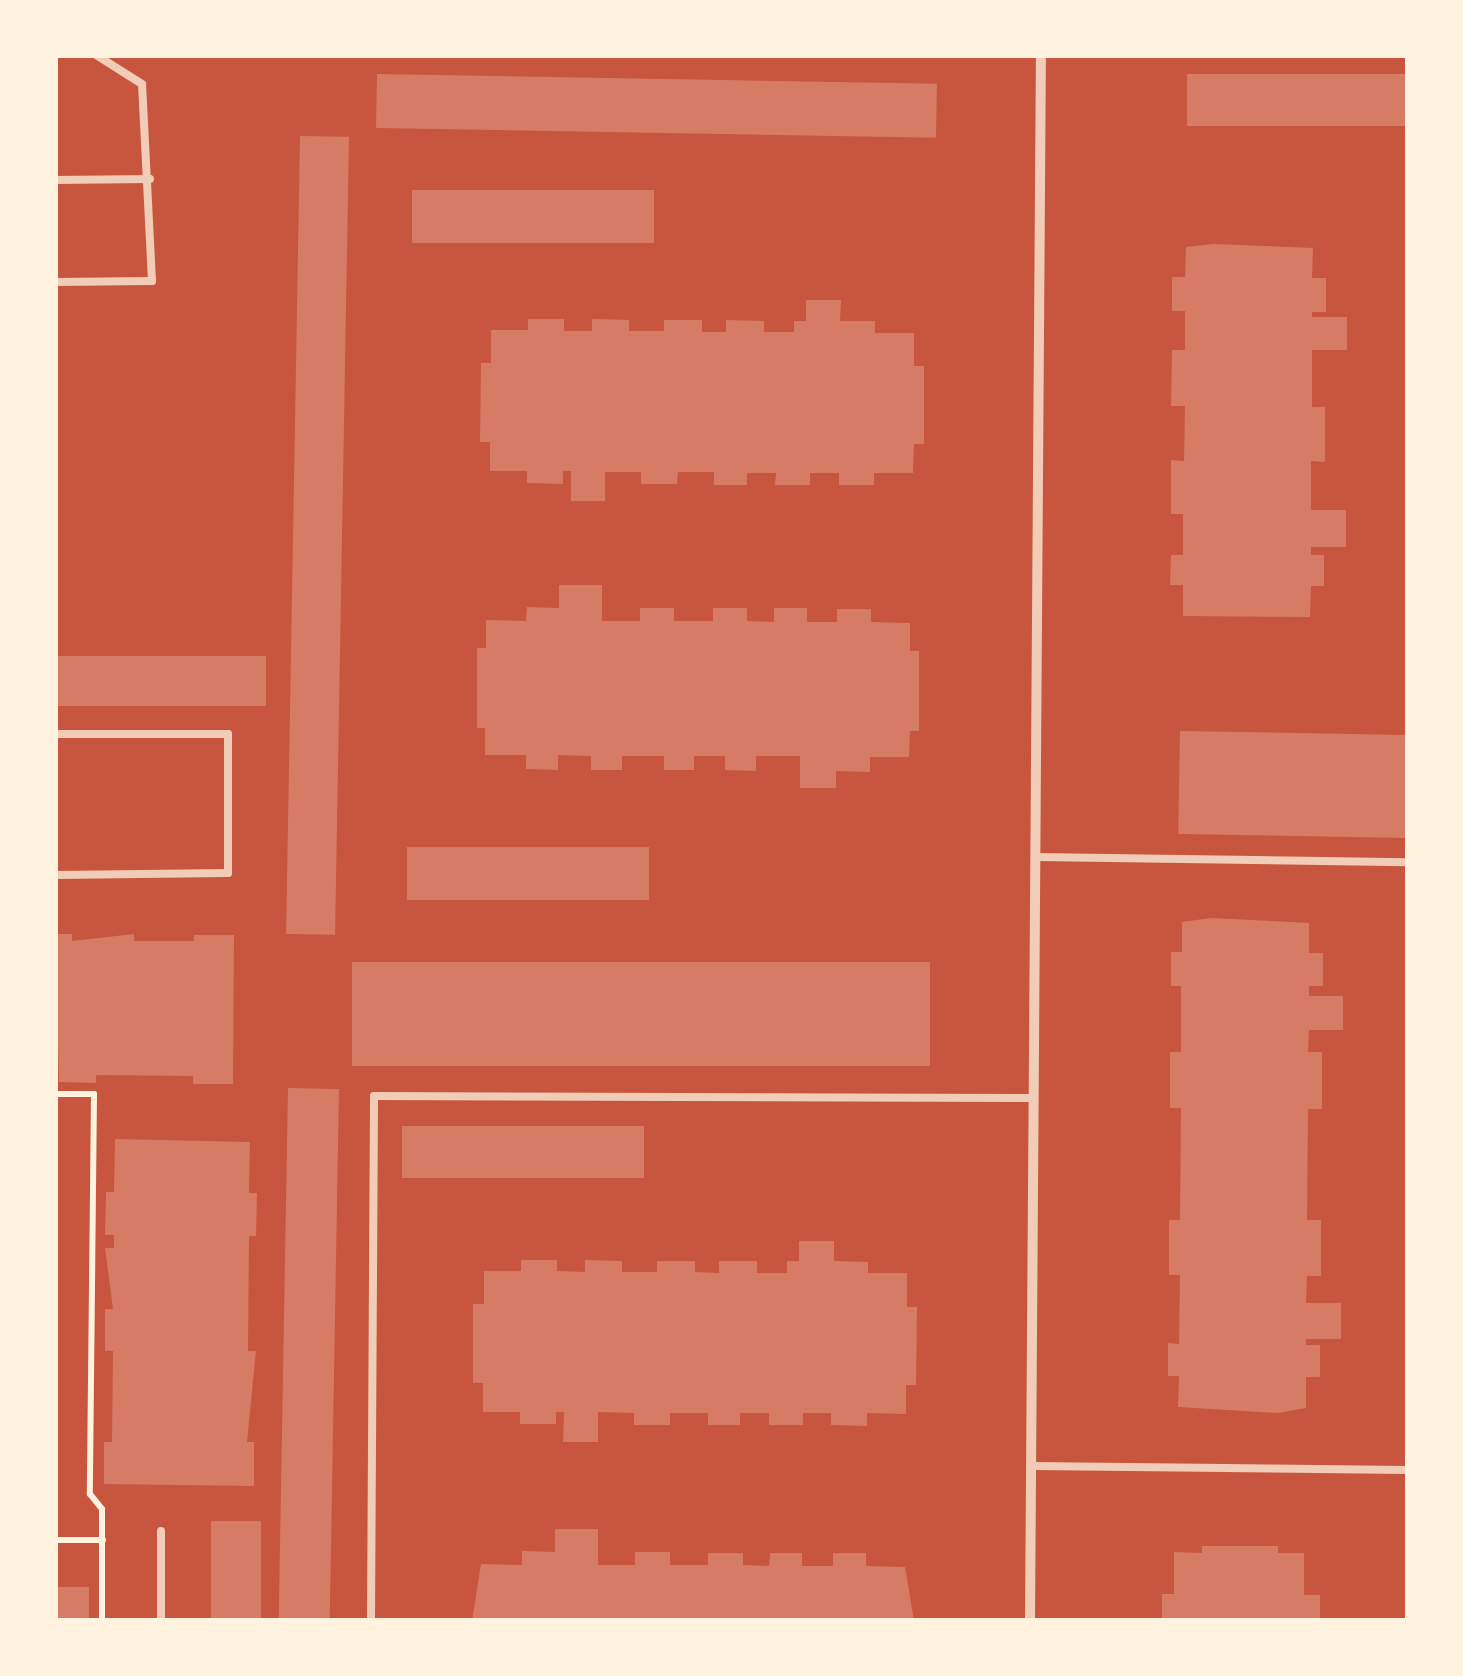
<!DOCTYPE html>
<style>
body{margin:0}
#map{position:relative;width:1463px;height:1676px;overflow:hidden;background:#c8553d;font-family:"Fira Sans",sans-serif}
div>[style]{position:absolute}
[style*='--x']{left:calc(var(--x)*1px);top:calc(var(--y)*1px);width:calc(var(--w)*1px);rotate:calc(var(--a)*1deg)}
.building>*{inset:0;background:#d67c66;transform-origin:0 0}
.path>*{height:6px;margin:-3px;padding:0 3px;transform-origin:3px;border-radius:3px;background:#fff3e0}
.service>*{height:8px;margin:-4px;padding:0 4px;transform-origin:4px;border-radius:4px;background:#f1ccb7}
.minor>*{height:10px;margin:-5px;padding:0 5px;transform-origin:5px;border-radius:5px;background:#f1ccb7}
span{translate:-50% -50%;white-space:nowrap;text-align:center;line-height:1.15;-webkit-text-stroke:8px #fff3e0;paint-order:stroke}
.frame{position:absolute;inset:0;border:58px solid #fff3e0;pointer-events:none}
</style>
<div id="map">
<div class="building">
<div style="left:377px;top:74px;width:560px;height:54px;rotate:1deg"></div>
<div style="left:1187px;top:74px;width:221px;height:52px"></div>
<div style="left:300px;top:136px;width:49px;height:798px;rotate:1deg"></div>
<div style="left:412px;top:190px;width:242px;height:53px"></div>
<div style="clip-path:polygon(1213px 244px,1313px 248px,1312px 278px,1326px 278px,1326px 312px,1312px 312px,1312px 317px,1347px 317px,1347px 350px,1312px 350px,1312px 407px,1325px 407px,1325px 462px,1311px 461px,1311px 510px,1346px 510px,1346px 547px,1311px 547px,1311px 555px,1324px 555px,1324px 586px,1311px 586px,1310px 617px,1183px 616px,1183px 585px,1170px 585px,1171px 555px,1183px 555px,1183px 514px,1171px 514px,1171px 460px,1184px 461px,1185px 406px,1171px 406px,1172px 350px,1185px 350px,1185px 311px,1172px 311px,1172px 277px,1185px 277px,1186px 247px)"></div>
<div style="clip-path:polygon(806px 300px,841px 300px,840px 321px,875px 321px,875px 333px,914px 333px,914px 366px,924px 366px,924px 444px,914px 444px,913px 473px,874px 473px,874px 485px,839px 485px,839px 473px,810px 473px,810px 485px,775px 485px,776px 473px,747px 473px,747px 485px,714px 485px,714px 472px,678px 472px,677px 484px,641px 484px,641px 472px,605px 472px,605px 501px,571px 501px,571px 471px,563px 471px,563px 484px,527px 483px,527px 471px,490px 471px,490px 442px,480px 442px,481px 363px,491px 363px,491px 330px,528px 330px,528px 319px,564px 319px,564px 331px,592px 331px,592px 319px,629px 320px,629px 331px,664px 331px,664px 320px,702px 320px,702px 332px,726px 332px,726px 320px,764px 321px,764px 332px,794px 332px,794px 321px,806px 321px)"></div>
<div style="clip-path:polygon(559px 585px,602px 585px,602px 621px,640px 621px,640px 608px,674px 608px,674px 621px,713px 621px,713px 608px,747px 608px,747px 621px,774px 622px,774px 608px,807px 608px,807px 622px,837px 622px,837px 609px,871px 609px,871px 622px,910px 623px,910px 651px,919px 651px,919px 731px,910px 731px,909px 757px,870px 757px,870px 772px,836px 771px,836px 788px,800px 788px,800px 756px,756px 756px,756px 771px,725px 770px,725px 756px,694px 756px,694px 770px,664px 770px,664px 756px,622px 756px,622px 770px,591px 770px,591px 756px,558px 755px,558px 770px,526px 769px,526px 755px,485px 755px,485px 728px,477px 728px,477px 648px,486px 648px,486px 620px,526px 621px,527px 607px,559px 608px)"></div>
<div style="left:55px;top:656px;width:211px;height:50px"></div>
<div style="left:1180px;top:731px;width:228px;height:103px;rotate:1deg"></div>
<div style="left:407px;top:847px;width:242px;height:53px"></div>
<div style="clip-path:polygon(1211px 918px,1309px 923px,1309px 953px,1323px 953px,1323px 986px,1309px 986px,1309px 996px,1343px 996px,1343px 1030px,1309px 1030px,1308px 1052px,1322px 1052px,1322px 1109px,1308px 1109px,1307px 1220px,1321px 1220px,1321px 1276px,1307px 1276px,1306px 1303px,1341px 1303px,1341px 1339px,1306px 1339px,1306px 1345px,1320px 1345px,1320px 1377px,1306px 1377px,1306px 1408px,1278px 1413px,1178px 1407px,1179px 1376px,1168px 1376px,1168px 1343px,1179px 1344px,1180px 1275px,1169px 1275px,1169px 1220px,1180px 1220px,1181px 1108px,1170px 1108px,1170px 1052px,1181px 1052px,1181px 986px,1171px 986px,1171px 952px,1182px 952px,1182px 922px)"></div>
<div style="clip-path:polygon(55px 934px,72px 934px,72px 941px,134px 934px,134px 941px,194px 941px,194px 935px,234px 935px,233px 1084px,193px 1084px,193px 1076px,96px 1075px,96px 1083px,59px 1082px)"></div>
<div style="left:352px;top:962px;width:578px;height:104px"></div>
<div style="left:288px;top:1088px;width:51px;height:533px;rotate:1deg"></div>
<div style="left:402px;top:1126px;width:242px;height:52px"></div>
<div style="clip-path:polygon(115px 1139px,250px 1142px,249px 1193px,257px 1193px,256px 1236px,249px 1236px,248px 1351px,256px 1351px,247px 1442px,254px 1442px,254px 1486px,104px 1484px,104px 1442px,112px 1442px,113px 1351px,105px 1351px,105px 1309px,113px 1309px,105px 1248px,114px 1248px,114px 1235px,105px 1235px,106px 1192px,114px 1192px)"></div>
<div style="clip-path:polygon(799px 1241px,834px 1241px,834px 1261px,868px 1262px,868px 1273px,907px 1273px,907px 1307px,917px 1307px,916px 1385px,906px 1385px,906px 1414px,867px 1413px,867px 1426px,831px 1425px,831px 1413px,803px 1413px,803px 1425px,769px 1425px,769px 1413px,740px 1413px,740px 1425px,708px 1425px,708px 1413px,670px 1413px,670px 1425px,634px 1425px,634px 1413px,598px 1412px,598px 1442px,563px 1442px,564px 1412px,556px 1412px,556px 1424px,520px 1424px,520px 1412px,483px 1412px,483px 1383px,473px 1383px,473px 1304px,484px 1304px,484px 1271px,521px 1271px,521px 1260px,557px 1260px,557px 1271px,585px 1272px,585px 1260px,622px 1261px,622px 1272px,657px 1272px,657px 1261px,695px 1261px,695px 1272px,719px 1273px,719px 1261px,757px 1261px,757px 1273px,787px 1273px,787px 1261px,799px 1261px)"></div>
<div style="left:211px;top:1521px;width:50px;height:100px"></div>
<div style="clip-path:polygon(555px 1529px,598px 1529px,598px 1565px,635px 1565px,635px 1552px,670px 1552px,670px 1565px,708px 1565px,708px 1553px,743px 1553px,743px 1565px,769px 1566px,770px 1553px,802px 1553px,802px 1566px,833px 1566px,833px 1553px,866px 1553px,866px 1566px,905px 1567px,914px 1621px,472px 1621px,481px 1564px,522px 1565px,522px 1551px,555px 1552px)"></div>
<div style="clip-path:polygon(1202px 1546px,1278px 1546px,1278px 1553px,1304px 1553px,1304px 1595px,1320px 1595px,1320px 1621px,1162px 1621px,1162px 1594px,1174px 1594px,1174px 1552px,1202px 1553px)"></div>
<div style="left:55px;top:1587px;width:34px;height:34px"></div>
</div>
<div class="path">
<div style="--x:55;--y:1094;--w:39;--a:0"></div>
<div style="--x:94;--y:1094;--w:400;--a:90.6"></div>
<div style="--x:90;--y:1494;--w:19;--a:51"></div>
<div style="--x:102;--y:1509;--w:112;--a:90"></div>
<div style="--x:55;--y:1540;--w:48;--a:0"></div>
</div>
<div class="service">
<div style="--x:55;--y:180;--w:95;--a:-0.6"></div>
<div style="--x:55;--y:282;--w:97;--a:-0.6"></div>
<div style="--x:152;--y:281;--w:197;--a:-92.9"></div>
<div style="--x:142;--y:84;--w:54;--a:-147.8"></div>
<div style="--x:55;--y:734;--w:173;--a:0"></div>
<div style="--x:228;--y:734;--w:139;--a:90"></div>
<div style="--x:228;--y:873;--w:173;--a:179.3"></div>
<div style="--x:1036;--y:857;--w:372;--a:0.8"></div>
<div style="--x:1032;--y:1466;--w:376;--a:0.6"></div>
<div style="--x:161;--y:1531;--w:90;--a:90"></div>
<div style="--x:371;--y:1621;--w:525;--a:-89.67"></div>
<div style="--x:374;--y:1096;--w:660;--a:0.17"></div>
</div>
<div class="minor">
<div style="--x:1030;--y:1621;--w:1566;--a:-89.6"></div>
</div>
<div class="frame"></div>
</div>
